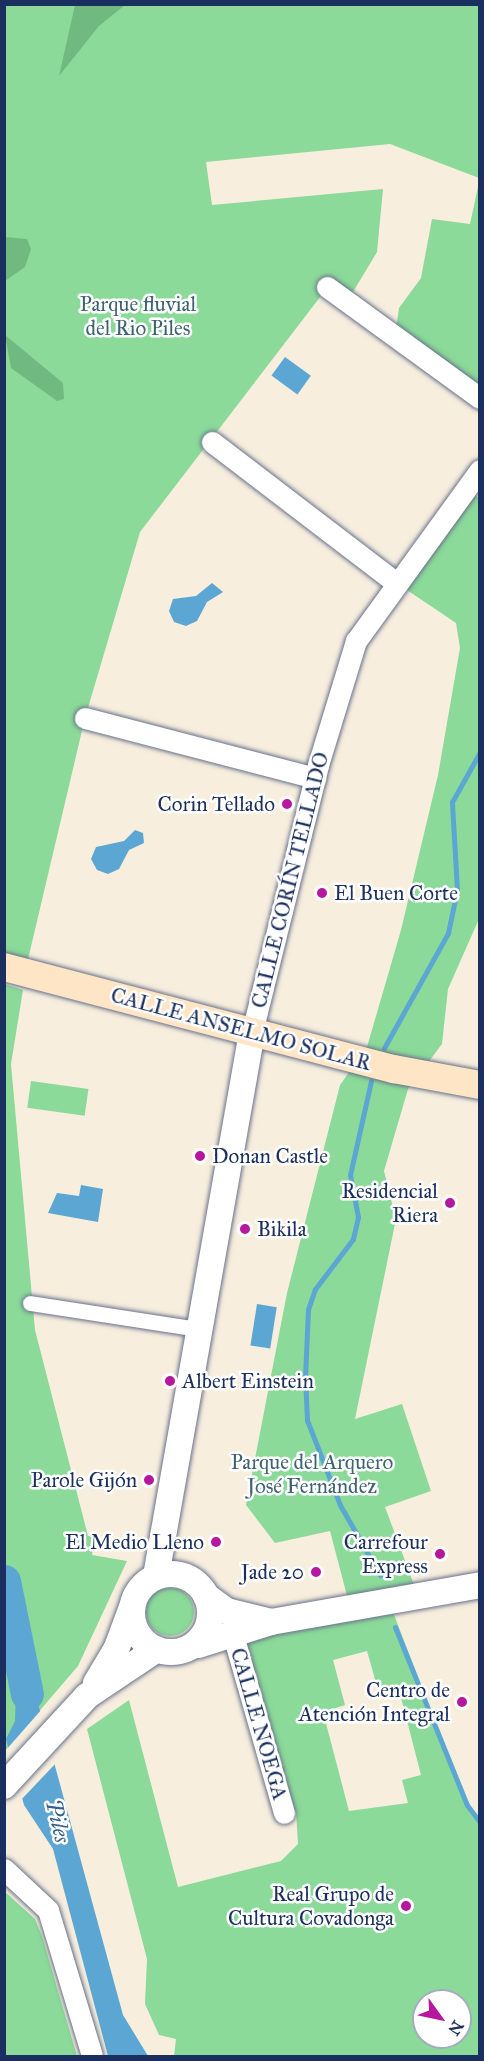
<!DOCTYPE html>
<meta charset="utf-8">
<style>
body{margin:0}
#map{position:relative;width:484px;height:2061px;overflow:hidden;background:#f7eede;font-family:"IM FELL Great Primer",serif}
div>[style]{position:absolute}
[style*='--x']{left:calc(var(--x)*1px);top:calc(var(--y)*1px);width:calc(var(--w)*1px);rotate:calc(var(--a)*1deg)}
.green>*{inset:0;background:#8bda99;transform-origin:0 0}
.round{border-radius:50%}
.forest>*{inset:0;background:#70ba81}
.water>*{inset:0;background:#5ca6d3;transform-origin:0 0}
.pier>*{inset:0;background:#f7eede}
.stream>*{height:5px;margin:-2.5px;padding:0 2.5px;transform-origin:2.5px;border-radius:2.5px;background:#5ca6d3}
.river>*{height:33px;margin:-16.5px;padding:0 16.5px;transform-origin:16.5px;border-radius:16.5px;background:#5ca6d3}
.roads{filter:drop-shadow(0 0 2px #68728b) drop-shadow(0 0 2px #68728b)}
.pedestrian>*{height:15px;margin:-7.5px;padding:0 7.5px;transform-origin:7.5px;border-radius:7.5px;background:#fff}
.minor>*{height:21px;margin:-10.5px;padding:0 10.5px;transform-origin:10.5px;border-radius:10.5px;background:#fff}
.tertiary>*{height:26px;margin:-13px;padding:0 13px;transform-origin:13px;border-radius:13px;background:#fff}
.tertiary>.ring{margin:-13px;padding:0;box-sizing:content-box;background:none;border:26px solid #fff;border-radius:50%}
.secondary>*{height:28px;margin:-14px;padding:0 14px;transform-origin:14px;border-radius:14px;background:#fde5c5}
.dots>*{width:16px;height:16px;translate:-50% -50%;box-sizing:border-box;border:3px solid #fff;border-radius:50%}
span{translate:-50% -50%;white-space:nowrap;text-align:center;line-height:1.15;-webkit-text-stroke:5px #fff;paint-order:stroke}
.park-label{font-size:21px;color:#3d6270}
.poi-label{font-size:21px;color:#1b2f5e}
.right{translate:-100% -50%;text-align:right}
.left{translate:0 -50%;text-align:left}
.street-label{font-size:21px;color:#1b2f5e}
.water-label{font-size:22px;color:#355f8d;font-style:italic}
.frame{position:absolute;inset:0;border:6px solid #1b2f5e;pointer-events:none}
.north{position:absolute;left:412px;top:1989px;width:60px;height:60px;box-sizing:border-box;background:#fff;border:2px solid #a4acbf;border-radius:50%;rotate:123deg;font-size:16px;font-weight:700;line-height:24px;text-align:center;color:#1b2f5e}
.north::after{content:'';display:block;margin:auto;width:21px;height:27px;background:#b5179e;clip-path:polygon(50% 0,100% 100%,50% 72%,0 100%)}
</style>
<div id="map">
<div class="green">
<div style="clip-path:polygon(4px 5px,480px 5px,479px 178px,390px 144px,206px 162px,212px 205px,383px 189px,377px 252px,347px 302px,327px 288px,140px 532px,85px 718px,25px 972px,4px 967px)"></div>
<div style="clip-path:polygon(479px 182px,479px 398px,395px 336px,399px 308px,421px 278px,432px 219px,470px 224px)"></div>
<div style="clip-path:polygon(evenodd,466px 488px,480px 499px,479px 919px,448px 989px,442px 1044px,408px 1089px,384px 1171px,396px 1219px,355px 1419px,402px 1404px,431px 1491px,385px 1507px,417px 1593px,388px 1599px,467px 1805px,479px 1822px,479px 2056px,174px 2056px,176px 2039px,159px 2035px,145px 2004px,147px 1959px,87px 1729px,129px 1700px,178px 1887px,281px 1861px,298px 1844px,296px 1811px,284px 1813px,233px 1635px,350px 1607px,330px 1531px,275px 1543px,246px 1505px,287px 1293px,340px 1085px,367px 1047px,401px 930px,438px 775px,460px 648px,456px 623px,395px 582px,466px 488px,367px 1651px,378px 1690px,398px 1686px,421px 1775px,402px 1780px,408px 1803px,349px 1811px,323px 1712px,345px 1705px,333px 1660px,367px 1651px,466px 488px,424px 2001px,460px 2001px,460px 2037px,424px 2037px,424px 2001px)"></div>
<div style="clip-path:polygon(4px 984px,23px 990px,11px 1064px,35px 1330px,88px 1536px,95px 1537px,92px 1555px,127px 1561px,78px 1666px,5px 1751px)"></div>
<div style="left:31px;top:1081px;width:58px;height:27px;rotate:8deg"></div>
<div class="round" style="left:146px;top:1588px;width:48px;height:48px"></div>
<div style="clip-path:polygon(4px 1891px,35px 1919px,42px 1936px,77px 2056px,5px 2056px)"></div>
</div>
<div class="forest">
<div style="clip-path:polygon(75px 5px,125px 5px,99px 26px,59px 76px)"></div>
<div style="clip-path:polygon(5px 237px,27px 239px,31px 249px,25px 267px,5px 281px)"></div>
<div style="clip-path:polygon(5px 335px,63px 383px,64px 399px,57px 401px,11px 368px)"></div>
</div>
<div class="water">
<div style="left:285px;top:357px;width:32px;height:23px;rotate:36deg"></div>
<div style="clip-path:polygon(212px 583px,223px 592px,207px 602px,197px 621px,186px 626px,174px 622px,169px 611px,173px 599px,196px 596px)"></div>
<div style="clip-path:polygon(135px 830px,143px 833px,144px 843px,129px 850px,119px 869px,108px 874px,97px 870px,91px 859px,96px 847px,124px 841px)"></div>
<div style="clip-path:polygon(81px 1185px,103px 1189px,98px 1222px,48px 1213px,57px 1193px,79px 1196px)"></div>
<div style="left:257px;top:1304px;width:20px;height:42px;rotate:9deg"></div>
<div style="clip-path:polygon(17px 1650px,34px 1689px,123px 2015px,148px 2056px,108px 2056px,53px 1849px,24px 1805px,6px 1739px,15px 1721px)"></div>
</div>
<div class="pier">
<div style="clip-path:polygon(42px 1709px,57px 1762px,20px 1801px,6px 1750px)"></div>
</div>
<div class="stream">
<div style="--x:384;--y:1048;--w:132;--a:-60.9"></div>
<div style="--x:448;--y:933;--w:44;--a:-78.2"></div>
<div style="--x:457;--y:890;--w:88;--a:-93.3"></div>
<div style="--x:452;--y:802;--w:57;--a:-60.8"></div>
<div style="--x:371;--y:1081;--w:96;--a:102.6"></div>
<div style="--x:350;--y:1175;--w:43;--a:79.2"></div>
<div style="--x:358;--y:1217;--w:23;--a:103"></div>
<div style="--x:353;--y:1239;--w:63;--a:127.2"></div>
<div style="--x:315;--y:1289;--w:21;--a:109"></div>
<div style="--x:308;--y:1309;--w:68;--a:92.5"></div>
<div style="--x:305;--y:1377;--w:43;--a:87.3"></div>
<div style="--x:307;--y:1420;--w:91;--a:68.8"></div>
<div style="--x:340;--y:1505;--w:81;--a:60.3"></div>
<div style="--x:395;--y:1627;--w:192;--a:68"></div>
<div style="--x:467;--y:1805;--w:21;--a:53"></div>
</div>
<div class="river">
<div style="--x:4;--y:1581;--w:115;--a:78.5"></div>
</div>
<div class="roads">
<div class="pedestrian">
<div style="--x:30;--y:1303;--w:170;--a:8.8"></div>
</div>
<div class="minor">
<div style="--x:327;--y:287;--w:189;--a:36"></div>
<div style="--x:212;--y:442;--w:230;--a:37.4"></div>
<div style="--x:85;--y:718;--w:238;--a:14.6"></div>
<div style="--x:252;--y:1032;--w:275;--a:-76.1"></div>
<div style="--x:318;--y:765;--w:130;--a:-73"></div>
<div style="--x:356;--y:641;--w:211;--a:-54.1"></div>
<div style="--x:233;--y:1635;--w:185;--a:74"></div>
<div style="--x:4;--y:1869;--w:60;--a:43"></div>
<div style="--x:48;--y:1910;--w:152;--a:73.2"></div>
</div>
<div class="tertiary">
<div class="ring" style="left:132px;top:1574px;width:52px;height:52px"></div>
<div style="--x:156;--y:1576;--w:552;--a:-79.99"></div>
<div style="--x:206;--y:1596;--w:26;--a:36"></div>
<div style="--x:227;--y:1611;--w:45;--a:14"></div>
<div style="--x:198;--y:1645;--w:77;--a:-17.5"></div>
<div style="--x:271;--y:1622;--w:212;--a:-10"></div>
<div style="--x:96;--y:1683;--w:39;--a:-59"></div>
<div style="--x:116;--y:1650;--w:46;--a:-69.6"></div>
<div style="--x:4;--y:1786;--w:122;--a:-47.3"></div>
<div style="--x:87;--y:1696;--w:84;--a:-33.9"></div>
</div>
<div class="secondary">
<div style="--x:4;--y:967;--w:403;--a:14.7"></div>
<div style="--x:394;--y:1069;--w:87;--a:10.5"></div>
</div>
</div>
<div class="dots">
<div style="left:287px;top:804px;background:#b5179e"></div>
<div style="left:322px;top:893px;background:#b5179e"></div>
<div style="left:200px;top:1156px;background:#b5179e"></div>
<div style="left:450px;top:1203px;background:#b5179e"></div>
<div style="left:245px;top:1229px;background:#b5179e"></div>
<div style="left:170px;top:1381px;background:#b5179e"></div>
<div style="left:149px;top:1480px;background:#b5179e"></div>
<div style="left:216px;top:1542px;background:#b5179e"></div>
<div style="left:440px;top:1554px;background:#b5179e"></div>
<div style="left:316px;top:1572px;background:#b5179e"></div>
<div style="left:462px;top:1702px;background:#b5179e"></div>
<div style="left:406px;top:1906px;background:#b5179e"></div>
</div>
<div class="park-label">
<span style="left:138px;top:316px">Parque fluvial<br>del Rio Piles</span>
<span style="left:312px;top:1474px">Parque del Arquero<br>José Fernández</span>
</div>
<div class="poi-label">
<span class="right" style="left:275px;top:804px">Corin Tellado</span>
<span class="left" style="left:334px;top:893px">El Buen Corte</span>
<span class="left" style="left:212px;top:1156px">Donan Castle</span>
<span class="right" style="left:438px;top:1203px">Residencial<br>Riera</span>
<span class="left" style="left:257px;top:1229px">Bikila</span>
<span class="left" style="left:182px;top:1381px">Albert Einstein</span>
<span class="right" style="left:137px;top:1480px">Parole Gijón</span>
<span class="right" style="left:204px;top:1542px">El Medio Lleno</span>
<span class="right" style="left:428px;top:1554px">Carrefour<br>Express</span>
<span class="right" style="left:304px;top:1572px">Jade 20</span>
<span class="right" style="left:450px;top:1702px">Centro de<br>Atención Integral</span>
<span class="right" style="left:394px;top:1906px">Real Grupo de<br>Cultura Covadonga</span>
</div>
<div class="street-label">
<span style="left:290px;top:880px;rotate:-76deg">CALLE CORÍN TELLADO</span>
<span style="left:241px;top:1029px;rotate:15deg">CALLE ANSELMO SOLAR</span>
<span style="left:259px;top:1724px;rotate:74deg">CALLE NOEGA</span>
</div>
<div class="water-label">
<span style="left:58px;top:1821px;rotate:77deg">Piles</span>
</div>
<div class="frame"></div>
<div class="north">N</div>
</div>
